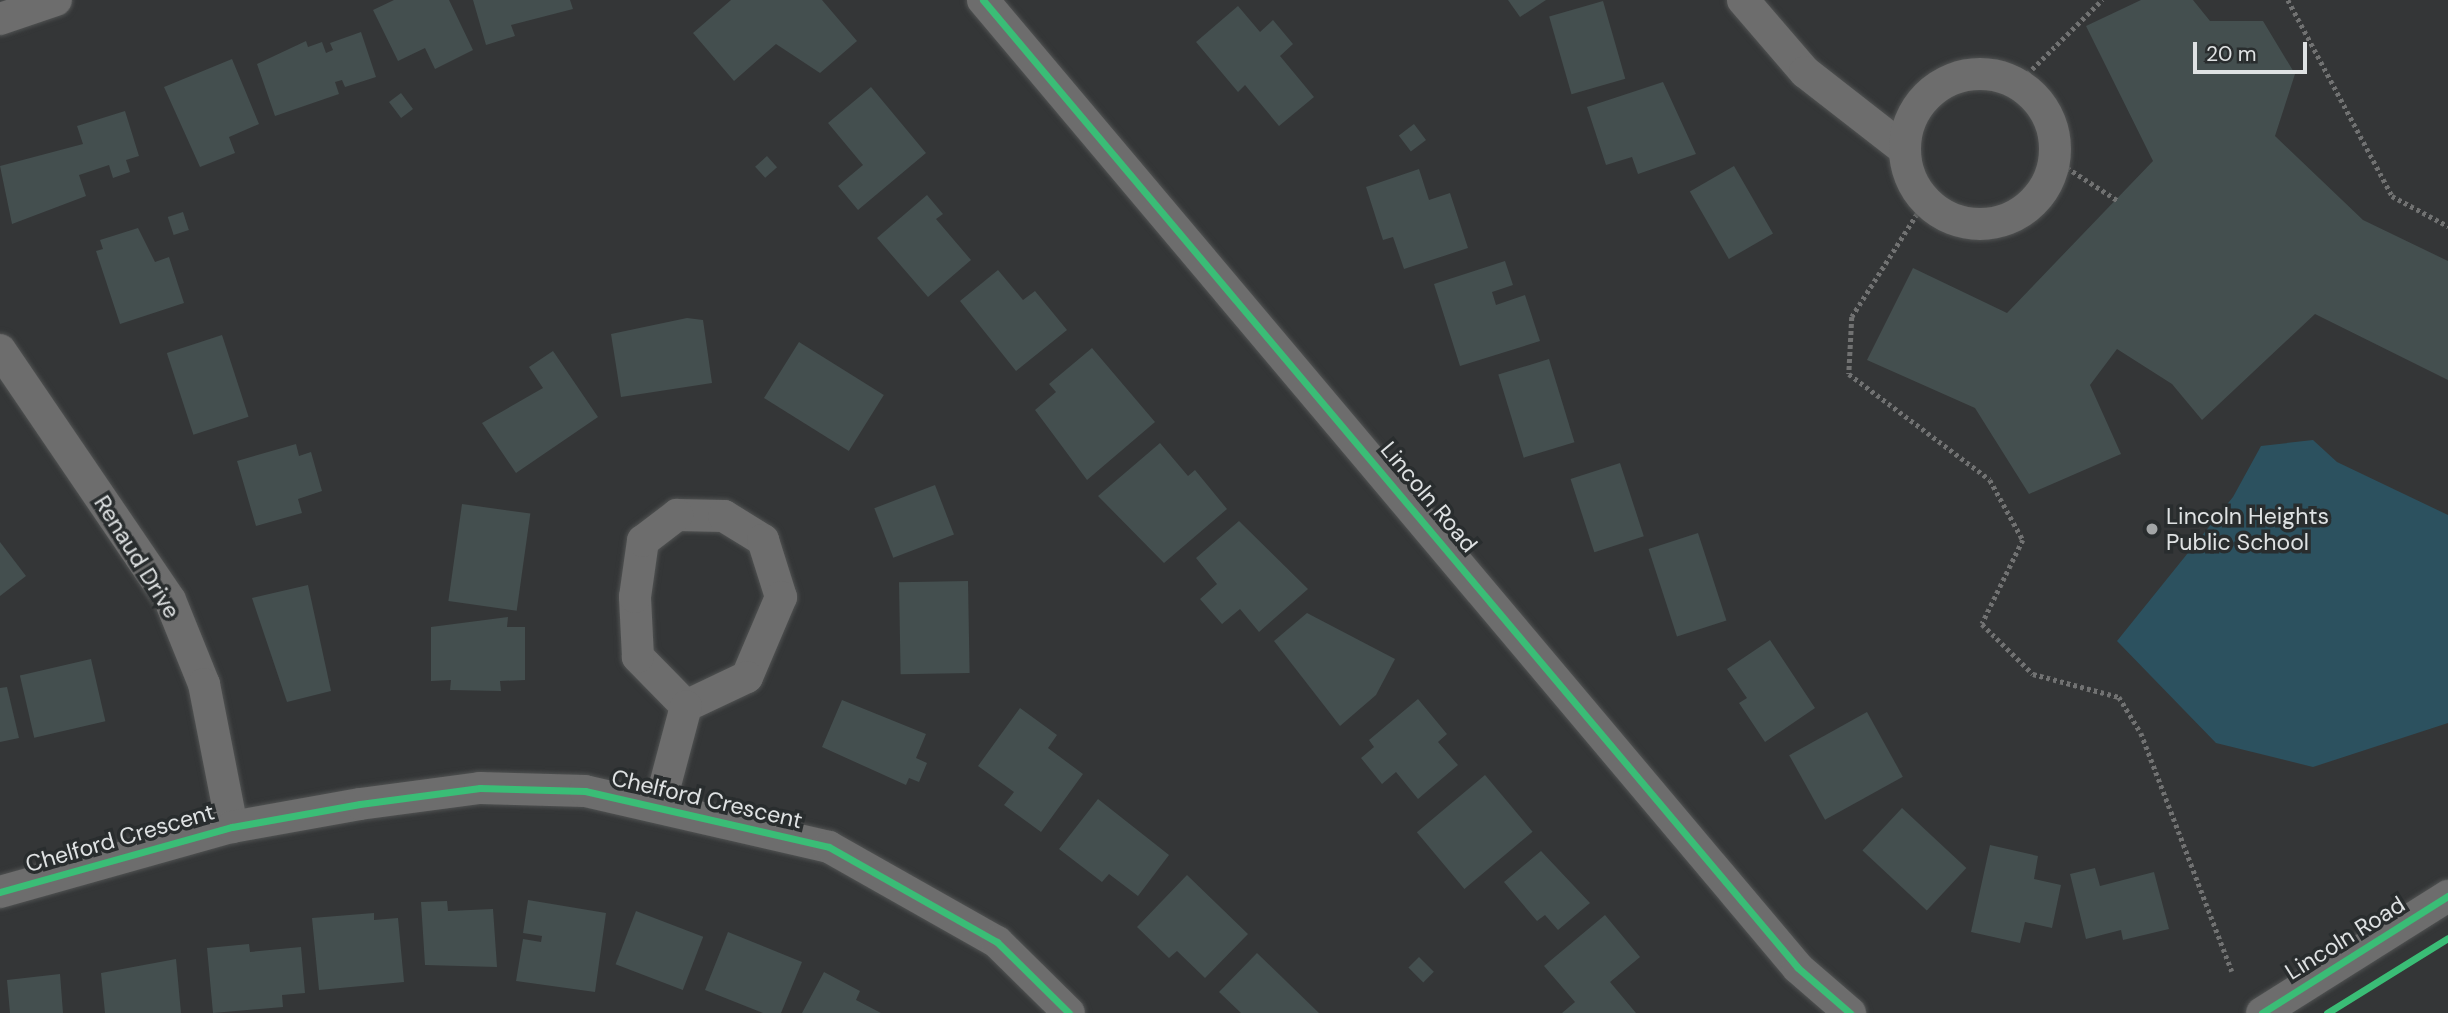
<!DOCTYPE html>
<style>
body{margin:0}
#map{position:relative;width:2448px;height:1013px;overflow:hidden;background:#343637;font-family:"DM Sans",sans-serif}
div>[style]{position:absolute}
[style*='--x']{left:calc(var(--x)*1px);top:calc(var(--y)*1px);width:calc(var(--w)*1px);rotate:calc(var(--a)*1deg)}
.green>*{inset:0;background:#2c515f}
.building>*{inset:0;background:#444f4f;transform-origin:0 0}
.path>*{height:4.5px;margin-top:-2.25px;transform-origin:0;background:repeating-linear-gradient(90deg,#717272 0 3.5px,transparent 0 7px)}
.roads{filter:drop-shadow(0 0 2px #505252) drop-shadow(0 0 2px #505252)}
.minor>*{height:32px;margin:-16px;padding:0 16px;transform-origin:16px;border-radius:16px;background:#6d6d6d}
.minor>.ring{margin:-16px;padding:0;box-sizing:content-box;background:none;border:32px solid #6d6d6d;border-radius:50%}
.cycleway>*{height:7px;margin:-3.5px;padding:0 3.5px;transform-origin:3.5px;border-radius:3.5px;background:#3abd76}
.dots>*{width:19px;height:19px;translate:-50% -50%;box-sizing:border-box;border:4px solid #292d2e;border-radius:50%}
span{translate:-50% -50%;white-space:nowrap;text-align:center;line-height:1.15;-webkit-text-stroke:7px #292d2e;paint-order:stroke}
.street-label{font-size:23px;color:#dfe2e3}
.poi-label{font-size:23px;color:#dfe2e3}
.left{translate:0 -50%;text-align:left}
.scale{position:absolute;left:2193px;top:42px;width:114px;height:32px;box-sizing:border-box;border:4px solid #dfe2e3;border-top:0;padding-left:9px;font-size:21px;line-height:24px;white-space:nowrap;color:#dfe2e3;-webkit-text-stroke:5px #292d2e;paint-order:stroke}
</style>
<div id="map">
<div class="green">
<div style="clip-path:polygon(2313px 440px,2337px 462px,2448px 515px,2448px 723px,2313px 767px,2216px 743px,2117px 641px,2233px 497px,2261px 446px)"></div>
</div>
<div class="building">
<div style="clip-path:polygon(394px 0,449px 0,473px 50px,435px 69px,425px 48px,398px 61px,373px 10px)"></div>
<div style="clip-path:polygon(473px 0,570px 0,573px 9px,511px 25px,515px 36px,486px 45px)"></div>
<div style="clip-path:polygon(731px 0,822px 0,857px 41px,820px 73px,776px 44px,734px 81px,693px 33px)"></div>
<div style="clip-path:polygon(1508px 0,1546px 0,1520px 17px)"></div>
<div style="clip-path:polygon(2141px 0,2193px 0,2210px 21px,2263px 21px,2295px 74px,2275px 136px,2363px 220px,2448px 261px,2448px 380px,2315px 314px,2202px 420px,2172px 384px,2117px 349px,2090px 385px,2121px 454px,2029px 494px,1975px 408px,1867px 360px,1913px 268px,2007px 313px,2153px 161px,2086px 26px)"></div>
<div style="left:1603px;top:1px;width:81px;height:56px;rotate:74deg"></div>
<div style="clip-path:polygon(1238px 6px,1260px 32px,1273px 20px,1293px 44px,1280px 56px,1314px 97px,1279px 126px,1245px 85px,1238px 92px,1196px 42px)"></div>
<div style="clip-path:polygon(361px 32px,376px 77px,345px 87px,342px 80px,335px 82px,339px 94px,275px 116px,257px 64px,306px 41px,308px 47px,322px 42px,326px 53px,333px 50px,330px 43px)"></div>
<div style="clip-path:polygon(232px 59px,259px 124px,229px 137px,235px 153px,200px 167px,164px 87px)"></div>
<div style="clip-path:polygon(1663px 82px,1696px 154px,1638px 174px,1632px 157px,1606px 165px,1587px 107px)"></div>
<div style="clip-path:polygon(871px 87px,926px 153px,858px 210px,838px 186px,863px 165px,828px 123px)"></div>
<div style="left:401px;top:93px;width:20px;height:15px;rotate:53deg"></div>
<div style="clip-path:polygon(125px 111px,139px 156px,126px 160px,130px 172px,113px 178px,109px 165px,79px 175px,86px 196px,12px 224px,0 166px,83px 144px,77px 126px)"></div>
<div style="left:1414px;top:124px;width:20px;height:19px;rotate:53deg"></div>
<div style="left:767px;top:156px;width:15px;height:16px;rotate:48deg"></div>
<div style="left:1734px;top:166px;width:78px;height:51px;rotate:60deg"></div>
<div style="clip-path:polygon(1419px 169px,1429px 200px,1450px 193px,1468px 248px,1404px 269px,1393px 237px,1383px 240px,1366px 187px)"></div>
<div style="clip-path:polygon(927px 195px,943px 214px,936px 219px,971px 260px,928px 297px,877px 238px)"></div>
<div style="left:183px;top:212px;width:19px;height:16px;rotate:72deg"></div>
<div style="clip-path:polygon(138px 228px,155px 262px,169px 257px,184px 303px,120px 324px,96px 251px,103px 249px,100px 240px)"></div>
<div style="clip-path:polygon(1505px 261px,1513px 285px,1492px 292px,1496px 305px,1525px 295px,1540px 341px,1460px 366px,1434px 284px)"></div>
<div style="clip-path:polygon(998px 270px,1023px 300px,1035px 291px,1067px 330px,1016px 371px,960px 301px)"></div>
<div style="clip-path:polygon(687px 318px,703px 320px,712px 383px,621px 397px,611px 334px)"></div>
<div style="left:222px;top:335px;width:86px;height:58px;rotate:72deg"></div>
<div style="left:799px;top:342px;width:100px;height:66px;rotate:32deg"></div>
<div style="clip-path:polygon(1092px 348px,1155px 422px,1087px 480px,1035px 410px,1056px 392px,1049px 384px)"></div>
<div style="clip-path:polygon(553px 351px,598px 417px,516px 473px,482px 423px,543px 388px,529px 367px)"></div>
<div style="left:1549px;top:359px;width:87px;height:53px;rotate:73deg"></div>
<div style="clip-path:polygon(1160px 443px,1188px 476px,1195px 470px,1227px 509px,1164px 563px,1098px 496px)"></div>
<div style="clip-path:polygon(296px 444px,299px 456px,311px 452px,322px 491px,298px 499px,302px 513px,256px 526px,237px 461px)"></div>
<div style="left:1620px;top:463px;width:77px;height:52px;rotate:72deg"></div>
<div style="left:935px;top:485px;width:53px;height:65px;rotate:69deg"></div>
<div style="left:462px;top:504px;width:69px;height:98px;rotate:8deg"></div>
<div style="clip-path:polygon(1239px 521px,1308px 589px,1259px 632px,1240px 609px,1222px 624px,1200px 599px,1217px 584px,1196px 558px)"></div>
<div style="left:1698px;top:533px;width:92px;height:52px;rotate:72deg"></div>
<div style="clip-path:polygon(0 542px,26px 576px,0 596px)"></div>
<div style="left:968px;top:581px;width:92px;height:69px;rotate:89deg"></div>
<div style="clip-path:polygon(308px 585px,331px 691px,287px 702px,252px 598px)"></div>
<div style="clip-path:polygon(1307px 613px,1395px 659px,1376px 695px,1340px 726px,1274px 641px)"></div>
<div style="clip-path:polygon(508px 617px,507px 627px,525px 627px,525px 680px,500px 681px,501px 691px,450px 690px,451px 680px,431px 681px,431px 627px)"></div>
<div style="clip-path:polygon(1770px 640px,1815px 708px,1765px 742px,1739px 703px,1747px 698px,1727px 669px)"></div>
<div style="left:91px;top:659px;width:64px;height:73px;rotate:77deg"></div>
<div style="clip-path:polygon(7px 687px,19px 738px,0 742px,0 688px)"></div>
<div style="clip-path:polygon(1418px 699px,1447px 734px,1438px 742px,1458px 765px,1418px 799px,1396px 772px,1382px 784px,1361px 758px,1374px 747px,1369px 740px)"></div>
<div style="clip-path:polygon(842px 700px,926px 734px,916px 758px,927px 763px,919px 782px,909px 778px,906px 785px,822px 747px)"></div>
<div style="clip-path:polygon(1020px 708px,1057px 735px,1048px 748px,1083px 774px,1041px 832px,1004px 805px,1014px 792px,978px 766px)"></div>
<div style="left:1867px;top:712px;width:74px;height:89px;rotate:61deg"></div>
<div style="left:1485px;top:775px;width:74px;height:89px;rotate:50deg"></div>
<div style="clip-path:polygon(1098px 799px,1169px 855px,1138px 896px,1109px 874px,1102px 882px,1059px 849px)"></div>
<div style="left:1902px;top:808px;width:88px;height:58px;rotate:43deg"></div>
<div style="clip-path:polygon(1990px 845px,2038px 856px,2034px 879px,2061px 885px,2052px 928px,2025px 922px,2020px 943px,1971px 932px)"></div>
<div style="clip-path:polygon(1541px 851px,1590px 903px,1558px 930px,1545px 915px,1537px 921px,1504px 882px)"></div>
<div style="clip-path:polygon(2095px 868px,2100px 886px,2154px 872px,2169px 929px,2123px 940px,2121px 930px,2086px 939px,2070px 874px)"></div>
<div style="clip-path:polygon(1187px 875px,1248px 934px,1205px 978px,1177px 951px,1169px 958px,1137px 927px)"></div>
<div style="clip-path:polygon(528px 900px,606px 913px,595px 992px,516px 981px,523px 939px,541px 942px,542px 936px,523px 933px)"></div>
<div style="clip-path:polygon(447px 901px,448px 911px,493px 909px,497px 967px,425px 965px,421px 902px)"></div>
<div style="left:636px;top:911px;width:72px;height:57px;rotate:21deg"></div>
<div style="clip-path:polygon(374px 913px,374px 920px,398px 918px,404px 982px,319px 990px,312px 918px)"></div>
<div style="clip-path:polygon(1605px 915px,1640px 957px,1610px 982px,1636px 1013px,1562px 1013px,1575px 1002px,1544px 966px)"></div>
<div style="clip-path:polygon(728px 932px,802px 962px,781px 1013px,763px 1013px,705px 990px)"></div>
<div style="clip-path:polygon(249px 944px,250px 952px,301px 947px,305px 993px,282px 995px,283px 1007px,213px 1013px,207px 948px)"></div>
<div style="clip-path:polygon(1257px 953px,1319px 1013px,1241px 1013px,1219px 992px)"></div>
<div style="left:1419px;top:957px;width:21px;height:15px;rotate:45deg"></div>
<div style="clip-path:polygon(176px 959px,181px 1013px,105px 1013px,101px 973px)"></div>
<div style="clip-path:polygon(824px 972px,860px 991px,856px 1000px,881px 1013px,802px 1013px)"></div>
<div style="clip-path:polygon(60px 974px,63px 1013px,10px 1013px,7px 980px)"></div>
</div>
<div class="path">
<div style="--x:2288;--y:0;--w:222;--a:62"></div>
<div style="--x:2392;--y:196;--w:64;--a:28.2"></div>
<div style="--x:2017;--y:84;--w:120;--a:-44.7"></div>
<div style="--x:2055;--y:160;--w:74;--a:32.8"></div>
<div style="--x:1925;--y:202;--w:136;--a:122.4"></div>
<div style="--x:1852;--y:317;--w:57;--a:93"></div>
<div style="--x:1849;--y:374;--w:176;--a:36.9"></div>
<div style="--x:1990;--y:480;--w:68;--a:61.2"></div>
<div style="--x:2023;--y:540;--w:93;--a:116"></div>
<div style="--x:1982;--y:624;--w:71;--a:44.4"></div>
<div style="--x:2033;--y:674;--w:89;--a:15"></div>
<div style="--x:2119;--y:697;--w:42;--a:58.6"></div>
<div style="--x:2141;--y:733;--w:255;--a:69.1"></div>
</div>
<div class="roads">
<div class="minor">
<div style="--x:983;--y:0;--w:1265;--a:49.9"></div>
<div style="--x:1798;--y:968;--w:69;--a:40.9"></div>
<div style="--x:1743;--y:0;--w:95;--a:49.3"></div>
<div style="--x:1805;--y:72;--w:125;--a:37.9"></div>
<div style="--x:0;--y:19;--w:59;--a:-18.7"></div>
<div class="ring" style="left:1905px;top:74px;width:118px;height:118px"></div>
<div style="--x:0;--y:350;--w:302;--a:55.8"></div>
<div style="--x:170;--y:600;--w:91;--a:68"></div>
<div style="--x:204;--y:684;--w:146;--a:78.9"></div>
<div style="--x:677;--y:515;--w:47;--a:1.2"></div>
<div style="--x:724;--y:516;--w:46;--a:31.6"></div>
<div style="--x:763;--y:540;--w:60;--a:72.5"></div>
<div style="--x:781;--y:597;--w:87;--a:113"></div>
<div style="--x:747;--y:677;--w:68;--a:154.6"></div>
<div style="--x:686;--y:706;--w:69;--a:-134.4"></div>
<div style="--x:638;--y:657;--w:60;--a:-92.9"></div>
<div style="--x:635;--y:597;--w:57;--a:-81.9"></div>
<div style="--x:643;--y:541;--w:43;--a:-37.4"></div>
<div style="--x:660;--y:804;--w:101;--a:-75.1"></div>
<div style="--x:0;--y:892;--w:241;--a:-15.7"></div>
<div style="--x:232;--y:827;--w:130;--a:-10.2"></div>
<div style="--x:360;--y:804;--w:121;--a:-7.6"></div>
<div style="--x:480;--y:788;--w:105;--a:1.6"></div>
<div style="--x:585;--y:791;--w:250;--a:12.9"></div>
<div style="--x:829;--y:847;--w:193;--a:29.5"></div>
<div style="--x:997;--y:942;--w:101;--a:44.6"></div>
<div style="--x:2262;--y:1013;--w:220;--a:-32.2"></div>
</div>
</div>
<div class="cycleway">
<div style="--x:983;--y:0;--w:1265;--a:49.9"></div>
<div style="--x:1798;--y:968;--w:69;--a:40.9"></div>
<div style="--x:0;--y:892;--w:241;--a:-15.7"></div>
<div style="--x:232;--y:827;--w:130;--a:-10.2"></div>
<div style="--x:360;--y:804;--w:121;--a:-7.6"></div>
<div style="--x:480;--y:788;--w:105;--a:1.6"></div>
<div style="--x:585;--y:791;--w:250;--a:12.9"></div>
<div style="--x:829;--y:847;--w:193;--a:29.5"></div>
<div style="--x:997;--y:942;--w:101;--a:44.6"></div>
<div style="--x:2262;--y:1013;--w:220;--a:-32.2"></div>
<div style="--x:2327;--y:1013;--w:142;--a:-31.8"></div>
</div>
<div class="dots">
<div style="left:2152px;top:529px;background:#a3a6a7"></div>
</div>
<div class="street-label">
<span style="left:1429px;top:497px;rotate:50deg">Lincoln Road</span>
<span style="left:137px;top:557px;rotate:58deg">Renaud Drive</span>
<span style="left:707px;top:799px;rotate:13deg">Chelford Crescent</span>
<span style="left:120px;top:838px;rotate:-16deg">Chelford Crescent</span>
<span style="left:2345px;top:938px;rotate:-32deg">Lincoln Road</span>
</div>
<div class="poi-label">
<span class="left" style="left:2166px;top:529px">Lincoln Heights<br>Public School</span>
</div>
<div class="scale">20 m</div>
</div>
